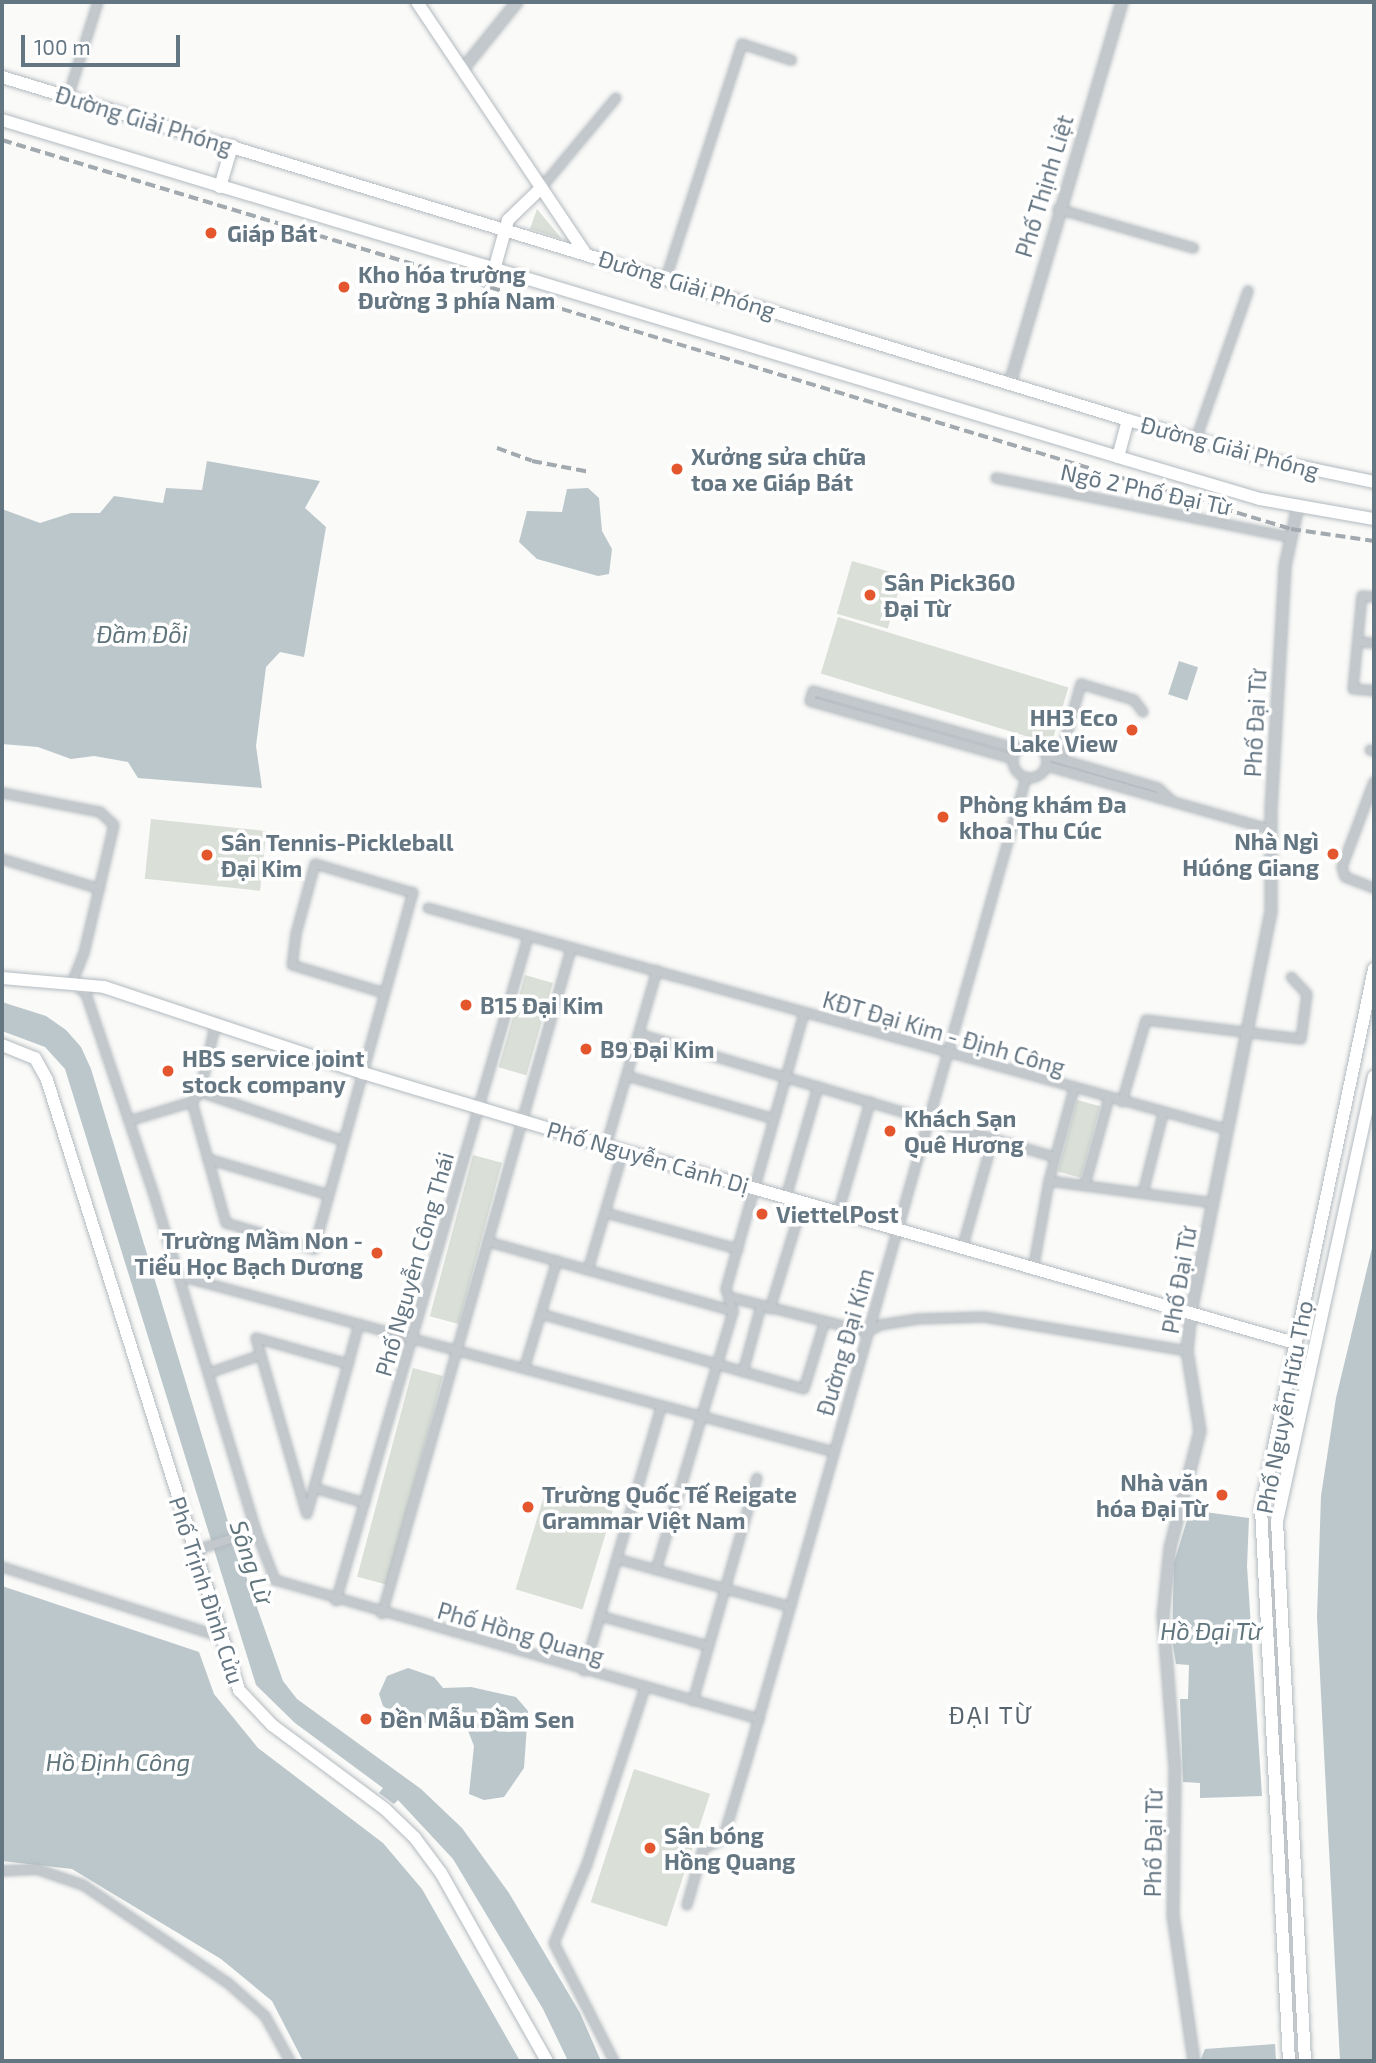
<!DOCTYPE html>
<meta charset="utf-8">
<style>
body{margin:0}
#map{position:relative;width:1376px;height:2063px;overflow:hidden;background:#fafaf8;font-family:"Exo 2",sans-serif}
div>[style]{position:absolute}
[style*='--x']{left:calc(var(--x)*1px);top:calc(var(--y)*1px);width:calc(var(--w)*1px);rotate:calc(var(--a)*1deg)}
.green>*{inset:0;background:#dadfd7;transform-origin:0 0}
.water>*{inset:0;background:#bbc7cb;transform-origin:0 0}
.roads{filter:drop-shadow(0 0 2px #b3babf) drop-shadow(0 0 2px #b3babf)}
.minor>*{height:8px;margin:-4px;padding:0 4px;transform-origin:4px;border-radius:4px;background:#c3c8cc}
.minor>.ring{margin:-4px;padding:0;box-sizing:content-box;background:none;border:8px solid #c3c8cc;border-radius:50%}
.tertiary>*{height:10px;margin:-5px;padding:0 5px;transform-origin:5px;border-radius:5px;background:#c3c8cc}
.secondary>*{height:12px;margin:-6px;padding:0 6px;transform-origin:6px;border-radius:6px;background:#fff}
.primary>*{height:12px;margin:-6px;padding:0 6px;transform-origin:6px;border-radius:6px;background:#fff}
.rail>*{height:3.5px;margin-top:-1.75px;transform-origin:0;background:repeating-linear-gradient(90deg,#a2aab0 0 10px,transparent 0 15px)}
.dots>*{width:19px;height:19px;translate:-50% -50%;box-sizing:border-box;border:4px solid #fff;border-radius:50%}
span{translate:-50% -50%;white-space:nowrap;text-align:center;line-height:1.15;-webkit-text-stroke:7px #fff;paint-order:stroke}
.street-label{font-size:23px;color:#657683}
.poi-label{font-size:23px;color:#657683;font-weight:700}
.left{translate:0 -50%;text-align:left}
.right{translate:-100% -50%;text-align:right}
.water-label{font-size:24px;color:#60757c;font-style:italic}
.neighbourhood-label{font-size:24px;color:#57646e;letter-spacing:2px}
.frame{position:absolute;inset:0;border:4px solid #657683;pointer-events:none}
.scale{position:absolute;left:21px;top:35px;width:159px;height:32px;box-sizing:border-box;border:4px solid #657683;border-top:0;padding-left:9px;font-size:21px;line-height:24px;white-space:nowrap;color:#657683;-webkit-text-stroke:5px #fff;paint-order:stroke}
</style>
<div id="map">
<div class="green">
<div style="clip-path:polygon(537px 209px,562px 239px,530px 229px)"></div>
<div style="left:852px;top:561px;width:53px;height:55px;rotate:16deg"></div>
<div style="left:838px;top:617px;width:241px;height:59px;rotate:17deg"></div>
<div style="left:151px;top:819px;width:116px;height:60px;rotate:6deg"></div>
<div style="left:525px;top:975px;width:29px;height:96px;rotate:16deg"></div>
<div style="left:1077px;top:1100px;width:24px;height:74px;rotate:15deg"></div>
<div style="left:473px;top:1155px;width:30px;height:167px;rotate:15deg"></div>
<div style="left:413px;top:1368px;width:31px;height:216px;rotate:15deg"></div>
<div style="left:548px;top:1483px;width:70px;height:111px;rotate:17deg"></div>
<div style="left:634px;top:1769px;width:80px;height:140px;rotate:18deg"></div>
</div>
<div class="water">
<div style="clip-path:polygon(207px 461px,320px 481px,305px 508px,326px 527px,304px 657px,280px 652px,266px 667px,256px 746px,262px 788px,138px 778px,128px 762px,94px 756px,71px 759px,38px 747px,2px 744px,2px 509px,40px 523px,71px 513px,100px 513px,114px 496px,163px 503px,166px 488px,202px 490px)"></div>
<div style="clip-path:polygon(588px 488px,599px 498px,602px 531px,612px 549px,609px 574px,598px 576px,537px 559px,519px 542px,527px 511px,562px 512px,567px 489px)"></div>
<div style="left:1179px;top:661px;width:20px;height:35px;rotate:18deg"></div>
<div style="clip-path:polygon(2px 1002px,46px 1016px,66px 1030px,81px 1047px,91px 1069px,236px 1548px,283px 1681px,297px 1699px,421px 1789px,462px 1828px,509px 1893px,580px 2013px,601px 2061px,568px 2061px,543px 2009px,453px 1859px,398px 1800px,394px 1804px,379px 1793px,383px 1788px,295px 1723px,256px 1685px,65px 1069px,45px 1047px,2px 1031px)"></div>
<div style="clip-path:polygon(1374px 1240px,1374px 2061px,1340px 2061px,1317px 1617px,1321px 1496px,1336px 1398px)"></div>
<div style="clip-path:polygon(1190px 1510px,1249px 1518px,1247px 1566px,1262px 1796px,1200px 1798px,1200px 1783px,1183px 1782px,1180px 1699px,1188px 1699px,1189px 1665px,1176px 1664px,1172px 1639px,1174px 1563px)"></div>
<div style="clip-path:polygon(2px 1586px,199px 1652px,214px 1694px,258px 1748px,383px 1843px,422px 1889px,520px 2061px,303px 2061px,272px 2001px,221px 1959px,72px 1869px,2px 1861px)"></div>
<div style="clip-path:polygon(408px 1668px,434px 1677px,443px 1688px,471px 1687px,516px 1697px,528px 1711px,524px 1768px,504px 1797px,484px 1800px,469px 1794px,474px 1746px,465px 1723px,410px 1723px,383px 1706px,379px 1694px,387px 1676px)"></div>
<div style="clip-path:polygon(1275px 2044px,1276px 2061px,1200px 2061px,1205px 2049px)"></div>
</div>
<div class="roads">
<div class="minor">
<div style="--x:68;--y:97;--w:100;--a:-72.5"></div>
<div style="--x:541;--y:188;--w:117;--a:-50.2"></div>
<div style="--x:1058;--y:209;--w:141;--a:16.1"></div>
<div style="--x:666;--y:278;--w:246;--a:-72"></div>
<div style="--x:742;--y:44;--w:52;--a:18.1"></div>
<div style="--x:1196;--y:439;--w:157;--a:-70.6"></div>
<div style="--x:996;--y:478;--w:298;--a:11.4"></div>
<div style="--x:1374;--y:597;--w:12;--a:-175"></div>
<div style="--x:1362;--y:596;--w:93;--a:95.5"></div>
<div style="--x:1353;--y:689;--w:21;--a:5"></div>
<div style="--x:1358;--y:642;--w:16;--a:4"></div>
<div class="ring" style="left:1013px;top:744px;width:26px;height:26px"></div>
<div style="--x:1370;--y:750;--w:4;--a:14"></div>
<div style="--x:1046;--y:755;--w:117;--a:16.4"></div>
<div style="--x:1158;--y:788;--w:18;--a:43"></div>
<div style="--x:1013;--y:759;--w:211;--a:-164.1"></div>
<div style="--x:810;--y:701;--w:10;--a:-73"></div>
<div style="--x:813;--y:691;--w:213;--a:15.8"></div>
<div style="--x:1060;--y:759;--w:78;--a:-74.4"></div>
<div style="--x:1081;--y:684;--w:55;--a:16.8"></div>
<div style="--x:1134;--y:700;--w:15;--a:53"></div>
<div style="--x:1047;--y:766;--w:233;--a:15.9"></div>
<div style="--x:1374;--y:782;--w:91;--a:110.6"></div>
<div style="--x:1342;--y:867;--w:10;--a:73"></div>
<div style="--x:1345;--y:877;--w:31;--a:21"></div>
<div style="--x:2;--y:793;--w:100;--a:11"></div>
<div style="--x:100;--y:812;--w:19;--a:43"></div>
<div style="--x:114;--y:825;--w:131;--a:103.2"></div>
<div style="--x:84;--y:953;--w:31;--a:112"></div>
<div style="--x:72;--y:982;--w:18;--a:41"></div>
<div style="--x:86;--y:994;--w:212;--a:71.3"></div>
<div style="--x:154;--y:1195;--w:351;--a:73.1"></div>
<div style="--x:256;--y:1531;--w:53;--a:68.8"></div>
<div style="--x:275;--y:1580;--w:504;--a:16.02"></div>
<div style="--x:2;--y:859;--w:102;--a:17"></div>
<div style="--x:428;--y:908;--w:828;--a:15.48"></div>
<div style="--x:639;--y:1034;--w:434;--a:16.5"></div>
<div style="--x:627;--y:1076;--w:153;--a:16.3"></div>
<div style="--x:200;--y:1092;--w:152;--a:18.8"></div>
<div style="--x:192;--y:1102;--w:126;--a:74.3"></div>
<div style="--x:226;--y:1223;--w:92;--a:16.5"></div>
<div style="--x:314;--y:1249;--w:370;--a:-74.5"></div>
<div style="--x:413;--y:893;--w:102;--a:-163.5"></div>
<div style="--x:315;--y:864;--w:73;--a:105.2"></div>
<div style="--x:296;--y:934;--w:31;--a:97"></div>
<div style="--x:292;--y:965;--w:96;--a:16.9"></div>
<div style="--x:1122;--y:1102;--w:85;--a:-73.7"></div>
<div style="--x:1146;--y:1020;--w:156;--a:7"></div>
<div style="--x:1301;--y:1039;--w:45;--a:-82.4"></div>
<div style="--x:1307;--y:994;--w:23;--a:-133"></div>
<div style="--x:129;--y:1121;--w:66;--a:-16.8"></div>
<div style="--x:192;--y:1102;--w:13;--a:-51"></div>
<div style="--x:200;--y:1092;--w:72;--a:-77.1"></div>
<div style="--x:606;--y:1146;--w:183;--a:-73.8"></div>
<div style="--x:208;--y:1159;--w:126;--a:16.6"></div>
<div style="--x:1049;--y:1181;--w:166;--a:7.6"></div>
<div style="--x:1085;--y:1185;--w:90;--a:-74.6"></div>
<div style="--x:1143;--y:1193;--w:81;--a:-75.8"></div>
<div style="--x:786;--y:1197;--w:115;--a:-73.8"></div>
<div style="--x:606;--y:1213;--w:137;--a:15.3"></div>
<div style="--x:838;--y:1213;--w:116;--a:-73.9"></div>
<div style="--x:489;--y:1242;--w:254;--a:15.8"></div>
<div style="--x:962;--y:1249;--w:114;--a:-74.3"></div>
<div style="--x:588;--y:1270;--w:123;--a:-73.5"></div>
<div style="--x:1033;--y:1270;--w:90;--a:-79.8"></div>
<div style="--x:1049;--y:1181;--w:95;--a:-74.8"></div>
<div style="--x:179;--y:1276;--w:678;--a:15.04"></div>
<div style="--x:729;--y:1297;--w:142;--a:14.2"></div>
<div style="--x:867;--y:1332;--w:15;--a:-28"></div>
<div style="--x:880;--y:1325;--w:37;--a:-9"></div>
<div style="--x:917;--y:1319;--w:67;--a:-1.7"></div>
<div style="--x:984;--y:1317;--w:206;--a:9.5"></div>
<div style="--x:770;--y:1309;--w:112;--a:-72.9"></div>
<div style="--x:541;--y:1314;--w:273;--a:15.9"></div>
<div style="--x:804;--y:1389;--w:68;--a:-72.9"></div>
<div style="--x:256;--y:1338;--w:180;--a:73.9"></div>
<div style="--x:256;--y:1338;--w:96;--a:15.8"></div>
<div style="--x:525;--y:1366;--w:110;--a:-73.1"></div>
<div style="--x:743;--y:1372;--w:68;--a:-74.7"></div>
<div style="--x:209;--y:1373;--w:55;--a:-19.1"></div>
<div style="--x:314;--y:1488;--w:53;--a:16.4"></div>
<div style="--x:307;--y:1514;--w:197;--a:-74.7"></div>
<div style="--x:193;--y:1551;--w:66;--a:-17.6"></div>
<div style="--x:617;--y:1559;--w:180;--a:15.4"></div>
<div style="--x:2;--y:1567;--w:227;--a:17.7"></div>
<div style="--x:656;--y:1570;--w:270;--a:-73.4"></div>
<div style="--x:733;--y:1311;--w:23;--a:-108"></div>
<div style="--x:726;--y:1289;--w:287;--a:-74.2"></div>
<div style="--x:336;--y:1601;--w:691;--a:-73.87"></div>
<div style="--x:382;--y:1614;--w:691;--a:-74.13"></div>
<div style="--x:600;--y:1616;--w:112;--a:15.5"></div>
<div style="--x:584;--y:1671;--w:274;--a:-73.7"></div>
<div style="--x:693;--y:1701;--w:232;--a:-74"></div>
<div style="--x:2;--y:1871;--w:34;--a:-3"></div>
<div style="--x:36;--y:1869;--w:50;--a:18.8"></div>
<div style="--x:83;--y:1885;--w:175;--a:34.1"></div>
<div style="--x:228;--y:1983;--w:50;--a:41.7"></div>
<div style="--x:265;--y:2016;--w:51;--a:60.9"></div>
<div style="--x:687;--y:1905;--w:58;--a:-74.1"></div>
<div style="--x:703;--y:1849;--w:22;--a:-27"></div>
<div style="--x:723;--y:1839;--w:87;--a:-73.2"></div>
<div style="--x:748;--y:1756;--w:1017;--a:-74.13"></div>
<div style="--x:614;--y:2061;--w:132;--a:-117"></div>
<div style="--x:554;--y:1943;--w:86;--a:-67.3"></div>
<div style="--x:587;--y:1864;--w:185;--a:-71.8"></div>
</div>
<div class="tertiary">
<div style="--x:463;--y:69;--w:86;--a:-51.1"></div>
<div style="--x:1010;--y:383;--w:397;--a:-73.6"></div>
<div style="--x:1194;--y:2061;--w:148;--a:-98.2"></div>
<div style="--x:1173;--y:1915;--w:148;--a:-89.2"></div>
<div style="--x:1175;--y:1767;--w:151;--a:-94.5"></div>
<div style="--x:1163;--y:1616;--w:68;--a:-84.1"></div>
<div style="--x:1170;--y:1548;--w:121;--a:-75.6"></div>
<div style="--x:1200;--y:1431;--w:81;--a:-99.2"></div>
<div style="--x:1187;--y:1351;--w:39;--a:-84"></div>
<div style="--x:1191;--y:1312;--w:408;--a:-78.7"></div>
<div style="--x:1271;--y:912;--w:102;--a:-90"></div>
<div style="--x:1271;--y:810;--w:244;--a:-86.7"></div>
<div style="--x:1285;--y:566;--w:61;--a:-77.8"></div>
</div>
<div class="secondary">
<div style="--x:417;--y:2;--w:302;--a:56.2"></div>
<div style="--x:494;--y:270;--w:52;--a:-74.4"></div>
<div style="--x:508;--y:220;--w:46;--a:-44.1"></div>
<div style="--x:2;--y:978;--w:102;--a:5"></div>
<div style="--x:104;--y:987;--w:273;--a:18.4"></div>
<div style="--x:363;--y:1073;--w:254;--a:16.7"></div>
<div style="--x:606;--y:1146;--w:717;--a:15.96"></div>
<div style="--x:2;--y:1045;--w:35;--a:22"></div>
<div style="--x:35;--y:1058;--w:25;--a:61"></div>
<div style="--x:47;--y:1080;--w:640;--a:72.53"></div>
<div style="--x:239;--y:1690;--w:48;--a:46.7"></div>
<div style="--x:272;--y:1725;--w:141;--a:36.6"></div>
<div style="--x:385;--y:1809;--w:42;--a:44"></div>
<div style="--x:415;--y:1838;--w:44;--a:53.4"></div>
<div style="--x:441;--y:1873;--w:216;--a:60.6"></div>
<div style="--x:1289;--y:2061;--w:553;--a:-92.9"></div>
<div style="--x:1261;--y:1509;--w:552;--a:-78.18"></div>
<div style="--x:1305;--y:2061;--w:541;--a:-92.97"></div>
<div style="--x:1277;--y:1521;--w:455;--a:-77.7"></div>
</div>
<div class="primary">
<div style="--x:2;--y:77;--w:1177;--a:16.94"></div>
<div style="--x:1128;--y:420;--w:147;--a:15.8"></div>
<div style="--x:1269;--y:460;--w:107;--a:11.8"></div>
<div style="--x:2;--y:120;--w:1166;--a:16.8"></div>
<div style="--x:1118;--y:457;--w:148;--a:16.5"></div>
<div style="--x:1260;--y:499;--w:116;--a:10"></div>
<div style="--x:220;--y:187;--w:43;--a:-73.7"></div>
<div style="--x:1118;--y:457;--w:38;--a:-75"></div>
</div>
</div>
<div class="rail">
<div style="--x:2;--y:140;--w:1346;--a:16.79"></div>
<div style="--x:1291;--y:529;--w:84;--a:8.2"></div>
<div style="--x:497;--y:448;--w:37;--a:20"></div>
<div style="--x:532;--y:461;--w:59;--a:10.7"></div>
</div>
<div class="dots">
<div style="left:211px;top:233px;background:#e4572e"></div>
<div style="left:344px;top:287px;background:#e4572e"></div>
<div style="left:677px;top:469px;background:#e4572e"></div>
<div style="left:870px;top:595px;background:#e4572e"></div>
<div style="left:1132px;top:730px;background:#e4572e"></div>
<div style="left:943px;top:817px;background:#e4572e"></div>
<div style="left:1333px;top:854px;background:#e4572e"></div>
<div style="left:207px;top:855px;background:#e4572e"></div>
<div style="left:466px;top:1005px;background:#e4572e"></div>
<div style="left:586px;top:1049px;background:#e4572e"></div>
<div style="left:168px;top:1071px;background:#e4572e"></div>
<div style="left:890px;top:1131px;background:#e4572e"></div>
<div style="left:762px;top:1214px;background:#e4572e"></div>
<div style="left:377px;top:1253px;background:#e4572e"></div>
<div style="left:1222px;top:1495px;background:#e4572e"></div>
<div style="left:528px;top:1507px;background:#e4572e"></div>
<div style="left:366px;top:1719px;background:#e4572e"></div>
<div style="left:650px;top:1848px;background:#e4572e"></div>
</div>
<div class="street-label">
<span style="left:144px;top:120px;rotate:17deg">Đường Giải Phóng</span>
<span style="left:1044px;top:186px;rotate:-73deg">Phố Thịnh Liệt</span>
<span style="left:687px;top:284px;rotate:17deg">Đường Giải Phóng</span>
<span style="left:1230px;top:447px;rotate:15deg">Đường Giải Phóng</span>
<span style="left:1146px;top:489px;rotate:12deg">Ngõ 2 Phố Đại Từ</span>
<span style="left:1255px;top:723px;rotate:-87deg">Phố Đại Từ</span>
<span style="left:944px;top:1033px;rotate:16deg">KĐT Đại Kim - Định Công</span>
<span style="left:648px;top:1157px;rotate:16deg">Phố Nguyễn Cảnh Dị</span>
<span style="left:414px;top:1264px;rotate:-74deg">Phố Nguyễn Công Thái</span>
<span style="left:1179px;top:1280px;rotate:-80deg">Phố Đại Từ</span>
<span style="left:845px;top:1342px;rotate:-74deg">Đường Đại Kim</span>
<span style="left:1284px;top:1407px;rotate:-79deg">Phố Nguyễn Hữu Thọ</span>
<span style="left:207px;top:1590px;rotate:72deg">Phố Trịnh Đình Cửu</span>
<span style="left:521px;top:1633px;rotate:16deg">Phố Hồng Quang</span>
<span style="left:1153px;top:1843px;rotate:-89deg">Phố Đại Từ</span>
</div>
<div class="poi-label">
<span class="left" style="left:227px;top:233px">Giáp Bát</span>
<span class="left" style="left:358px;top:287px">Kho hóa trường<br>Đường 3 phía Nam</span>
<span class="left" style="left:691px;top:469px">Xưởng sửa chữa<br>toa xe Giáp Bát</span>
<span class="left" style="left:884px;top:595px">Sân Pick360<br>Đại Từ</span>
<span class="right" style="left:1118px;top:730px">HH3 Eco<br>Lake View</span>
<span class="left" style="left:959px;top:817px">Phòng khám Đa<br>khoa Thu Cúc</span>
<span class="right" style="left:1319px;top:854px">Nhà Ngì<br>Húóng Giang</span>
<span class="left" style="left:221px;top:855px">Sân Tennis-Pickleball<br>Đại Kim</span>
<span class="left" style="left:480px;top:1005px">B15 Đại Kim</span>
<span class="left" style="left:600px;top:1049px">B9 Đại Kim</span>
<span class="left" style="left:182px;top:1071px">HBS service joint<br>stock company</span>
<span class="left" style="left:904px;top:1131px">Khách Sạn<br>Quê Hương</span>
<span class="left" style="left:776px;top:1214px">ViettelPost</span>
<span class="right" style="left:363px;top:1253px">Trường Mầm Non -<br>Tiểu Học Bạch Dương</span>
<span class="right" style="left:1208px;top:1495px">Nhà văn<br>hóa Đại Từ</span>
<span class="left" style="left:542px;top:1507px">Trường Quốc Tế Reigate<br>Grammar Việt Nam</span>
<span class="left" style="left:380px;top:1719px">Đền Mẫu Đầm Sen</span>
<span class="left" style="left:664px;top:1848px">Sân bóng<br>Hồng Quang</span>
</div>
<div class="water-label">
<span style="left:142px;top:634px">Đầm Đỗi</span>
<span style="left:252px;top:1562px;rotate:71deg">Sông Lừ</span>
<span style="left:1211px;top:1631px">Hồ Đại Từ</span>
<span style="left:118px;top:1762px">Hồ Định Công</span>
</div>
<div class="neighbourhood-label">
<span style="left:991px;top:1715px">ĐẠI TỪ</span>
</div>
<div class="frame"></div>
<div class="scale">100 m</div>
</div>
